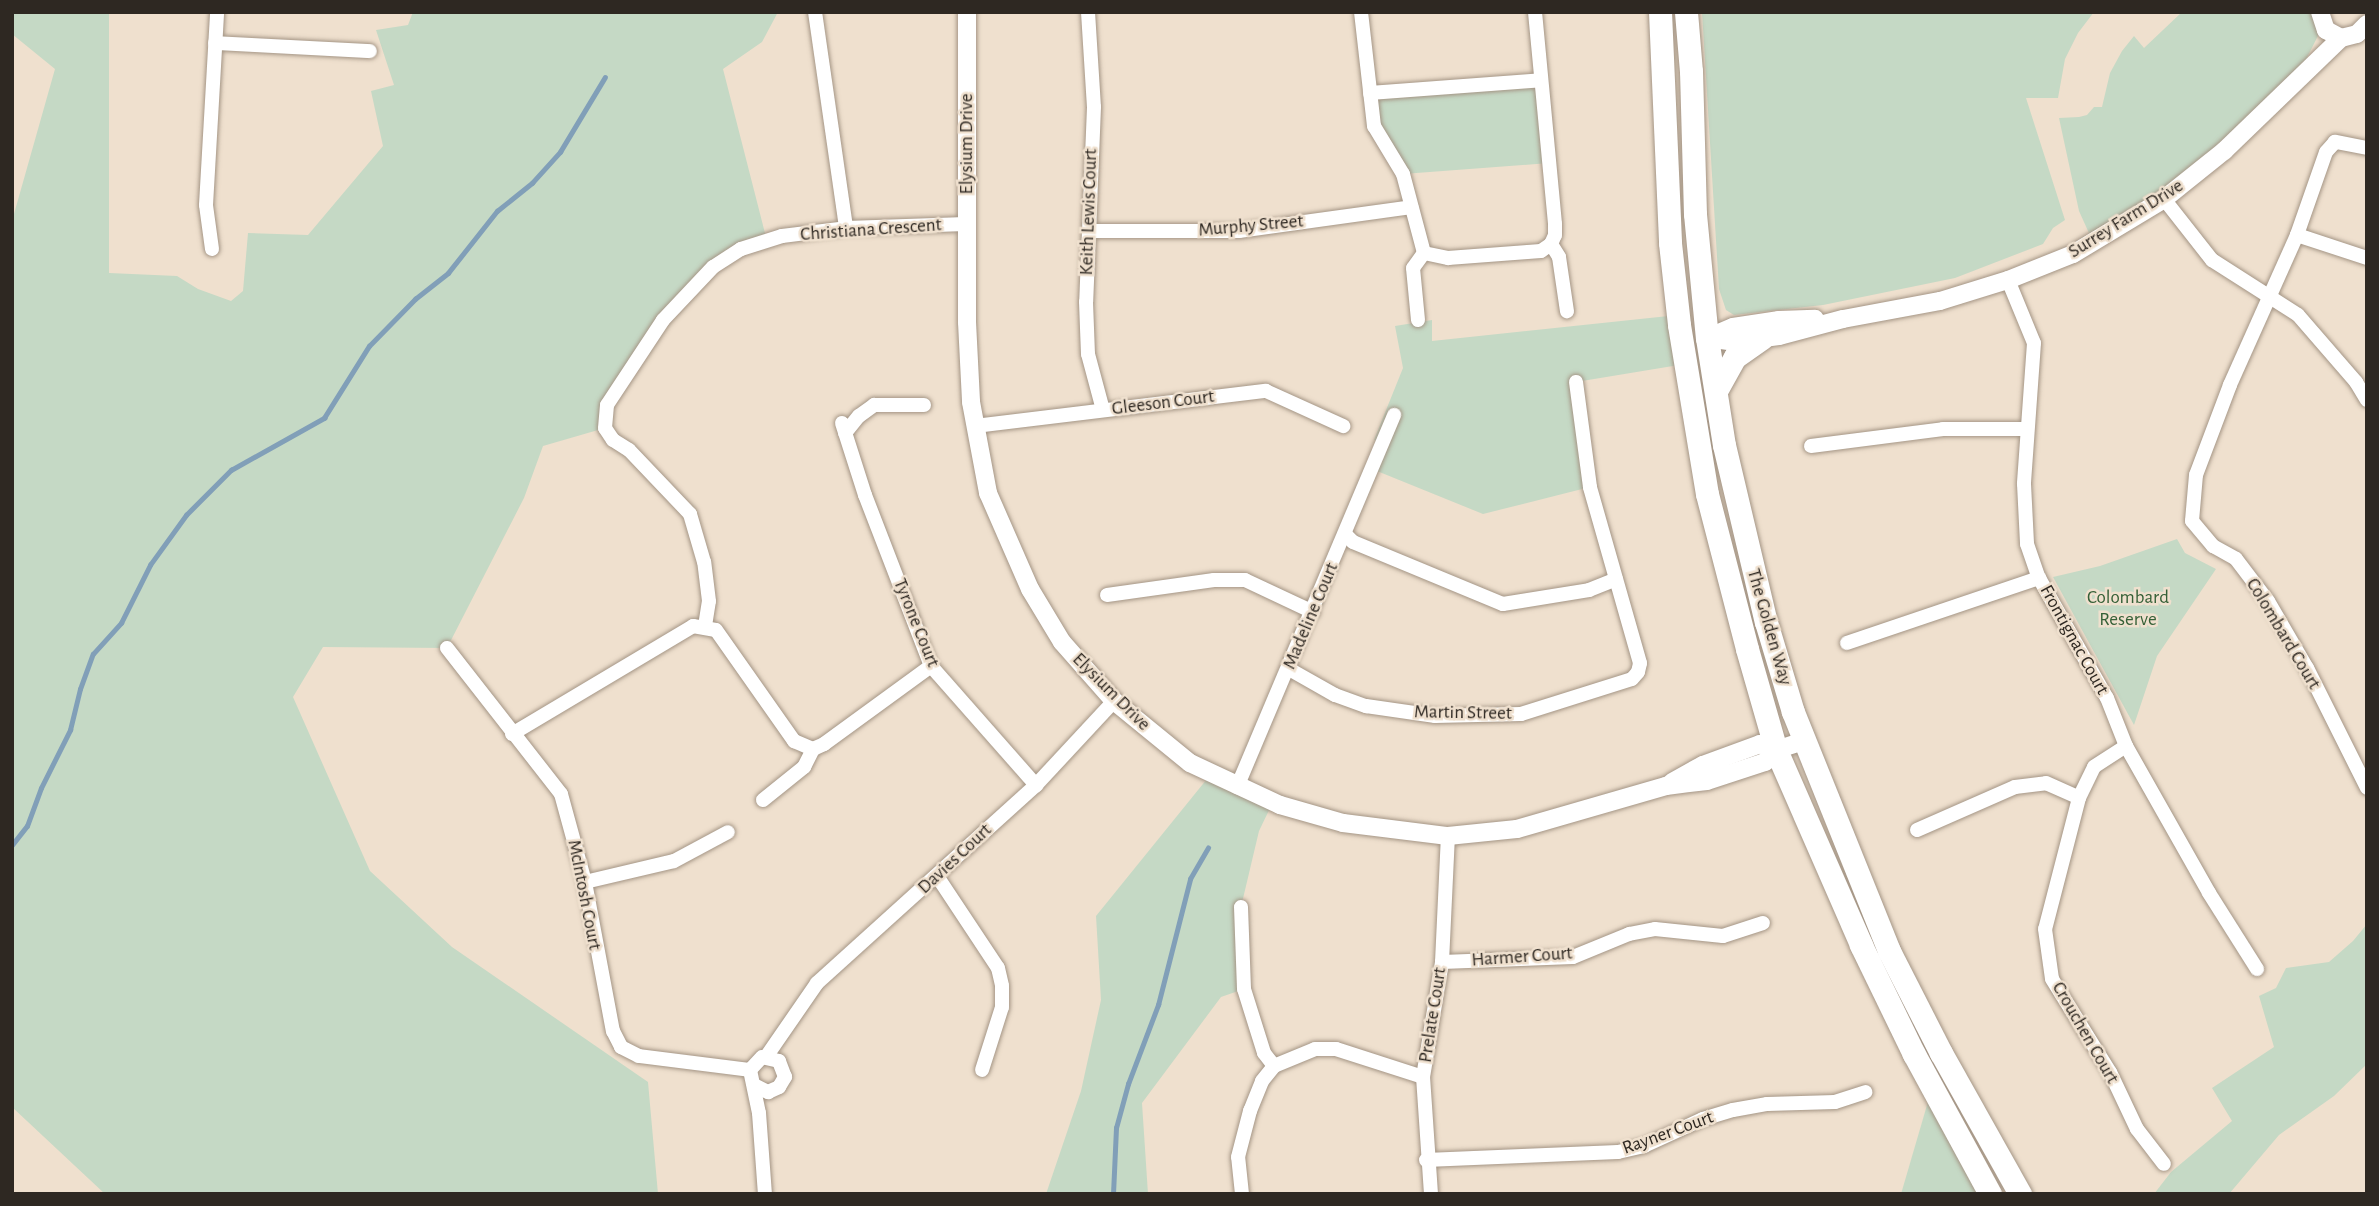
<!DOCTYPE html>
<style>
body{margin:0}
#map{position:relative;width:2379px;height:1206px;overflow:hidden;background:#efe0ce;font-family:"Alegreya Sans",sans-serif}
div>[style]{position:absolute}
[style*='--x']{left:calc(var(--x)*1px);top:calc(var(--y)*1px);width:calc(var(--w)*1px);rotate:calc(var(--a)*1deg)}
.green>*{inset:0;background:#c5d9c5}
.stream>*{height:4.5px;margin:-2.25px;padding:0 2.25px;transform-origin:2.25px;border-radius:2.25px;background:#819fb8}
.roads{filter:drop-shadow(0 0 2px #a49585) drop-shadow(0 0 2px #a49585)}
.minor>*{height:14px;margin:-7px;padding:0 7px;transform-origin:7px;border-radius:7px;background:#fff}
.tertiary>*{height:18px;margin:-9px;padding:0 9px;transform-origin:9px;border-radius:9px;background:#fff}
.primary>*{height:23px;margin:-11.5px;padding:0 11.5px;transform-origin:11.5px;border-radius:11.5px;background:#fff}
span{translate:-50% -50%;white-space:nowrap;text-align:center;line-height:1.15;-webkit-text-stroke:5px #efe0ce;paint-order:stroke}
.street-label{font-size:19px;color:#2e2822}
.park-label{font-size:19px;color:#356037}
.frame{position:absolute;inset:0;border:14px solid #2e2822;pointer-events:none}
</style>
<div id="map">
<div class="green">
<div style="clip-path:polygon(12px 12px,109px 12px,109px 273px,177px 276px,198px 289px,231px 301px,243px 291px,248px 233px,308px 235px,383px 146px,371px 91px,394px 85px,376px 30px,408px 25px,413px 12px,778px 12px,762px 42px,723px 69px,767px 241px,713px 267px,631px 368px,605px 428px,543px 446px,524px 498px,447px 648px,323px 647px,293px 697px,370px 871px,452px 947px,648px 1082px,658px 1194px,105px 1194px,12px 1107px,12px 221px,55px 69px,12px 34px)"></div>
<div style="clip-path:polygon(1702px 12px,2094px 12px,2078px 33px,2065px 59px,2058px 98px,2026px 98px,2065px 220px,2053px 228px,2043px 244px,1955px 278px,1823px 305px,1734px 315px,1726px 310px,1719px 289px)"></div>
<div style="clip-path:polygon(2182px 12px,2320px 12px,2323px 26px,2295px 81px,2224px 151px,2093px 242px,2079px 211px,2059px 118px,2079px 117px,2087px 115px,2094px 107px,2102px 107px,2110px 73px,2122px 51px,2134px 36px,2144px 48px)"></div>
<div style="clip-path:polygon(1541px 80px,1549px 163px,1403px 174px,1374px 126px,1370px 93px)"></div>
<div style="clip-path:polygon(1678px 315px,1685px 364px,1576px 382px,1590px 487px,1483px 514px,1372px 469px,1382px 443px,1374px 440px,1403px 368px,1395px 326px,1432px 320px,1432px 341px)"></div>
<div style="clip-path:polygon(2177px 539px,2185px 553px,2216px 569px,2157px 656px,2134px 725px,2053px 577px,2100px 566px)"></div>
<div style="clip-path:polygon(1211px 774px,1273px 802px,1259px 831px,1241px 907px,1244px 989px,1221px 997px,1142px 1103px,1148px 1194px,1046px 1194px,1081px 1091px,1101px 1000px,1096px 916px)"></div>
<div style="clip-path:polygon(2367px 924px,2367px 1064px,2334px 1096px,2279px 1135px,2229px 1194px,2154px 1194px,2171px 1172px,2232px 1121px,2212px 1088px,2274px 1047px,2259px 996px,2276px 988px,2286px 968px,2329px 962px,2353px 941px)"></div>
<div style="clip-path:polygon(1932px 1088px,1990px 1194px,1901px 1194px)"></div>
</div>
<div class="stream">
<div style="--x:12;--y:845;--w:24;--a:-52"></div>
<div style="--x:27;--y:826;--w:40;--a:-69.8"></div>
<div style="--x:41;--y:788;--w:65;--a:-63.4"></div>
<div style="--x:70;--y:730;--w:42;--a:-76.3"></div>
<div style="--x:80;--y:689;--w:37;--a:-70"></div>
<div style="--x:93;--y:654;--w:42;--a:-47.9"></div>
<div style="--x:121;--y:623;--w:65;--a:-63.4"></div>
<div style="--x:150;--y:565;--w:62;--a:-54.2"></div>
<div style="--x:186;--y:515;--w:64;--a:-45"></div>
<div style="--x:231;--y:470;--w:107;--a:-29.2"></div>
<div style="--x:324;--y:418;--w:85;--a:-58"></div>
<div style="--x:369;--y:346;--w:66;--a:-45.6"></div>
<div style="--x:415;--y:299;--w:42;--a:-38.2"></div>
<div style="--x:448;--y:273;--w:79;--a:-51.7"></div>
<div style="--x:497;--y:211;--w:45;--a:-38.7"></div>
<div style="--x:532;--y:183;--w:42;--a:-47.9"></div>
<div style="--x:560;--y:152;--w:87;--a:-59"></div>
<div style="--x:1113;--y:1194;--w:66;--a:-87.4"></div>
<div style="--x:1116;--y:1128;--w:46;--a:-74.7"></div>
<div style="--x:1128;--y:1084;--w:85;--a:-69.2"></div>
<div style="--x:1158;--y:1005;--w:130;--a:-75.7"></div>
<div style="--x:1190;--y:879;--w:36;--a:-60"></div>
</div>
<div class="roads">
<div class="minor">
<div style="--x:815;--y:12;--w:218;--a:81.8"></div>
<div style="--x:1088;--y:12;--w:95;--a:86.4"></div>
<div style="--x:1094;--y:107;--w:195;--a:92.3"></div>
<div style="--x:1086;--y:302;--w:52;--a:87.8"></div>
<div style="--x:1088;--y:354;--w:58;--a:75"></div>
<div style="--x:1361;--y:12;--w:115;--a:83.5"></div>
<div style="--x:1374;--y:126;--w:56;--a:58.9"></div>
<div style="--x:1403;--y:174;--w:82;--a:75.1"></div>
<div style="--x:1424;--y:253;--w:25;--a:12"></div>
<div style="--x:1448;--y:258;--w:93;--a:-4.3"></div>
<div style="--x:1541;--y:251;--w:12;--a:-35"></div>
<div style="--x:1535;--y:12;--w:213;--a:84.6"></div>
<div style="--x:1555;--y:224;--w:11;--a:90"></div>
<div style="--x:1555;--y:235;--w:10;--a:114"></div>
<div style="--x:215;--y:43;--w:155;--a:3"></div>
<div style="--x:1370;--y:93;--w:171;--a:-4.3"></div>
<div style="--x:2367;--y:148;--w:33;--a:-169"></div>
<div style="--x:2335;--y:142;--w:13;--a:132"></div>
<div style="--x:2326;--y:152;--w:88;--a:109.3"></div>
<div style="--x:2297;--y:235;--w:164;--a:114.1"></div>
<div style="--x:2230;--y:385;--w:96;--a:110.7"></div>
<div style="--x:2196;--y:475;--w:46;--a:95"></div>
<div style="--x:2192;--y:521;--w:33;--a:50"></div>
<div style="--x:2213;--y:546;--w:26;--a:29"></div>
<div style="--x:2236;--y:559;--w:53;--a:52.7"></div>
<div style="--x:2268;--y:601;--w:78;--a:59.8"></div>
<div style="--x:2307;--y:668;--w:134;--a:63.4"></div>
<div style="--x:2164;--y:199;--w:78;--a:51.8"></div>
<div style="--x:2212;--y:260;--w:102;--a:32.6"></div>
<div style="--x:2298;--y:315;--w:89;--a:49.1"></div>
<div style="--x:2356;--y:382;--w:21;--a:59"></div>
<div style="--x:1089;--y:231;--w:150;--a:0"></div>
<div style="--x:1239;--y:231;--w:174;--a:-7.9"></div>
<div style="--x:2297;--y:235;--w:74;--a:18.2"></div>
<div style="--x:1551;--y:244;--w:15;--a:58"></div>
<div style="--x:1559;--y:257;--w:55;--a:81.6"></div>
<div style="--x:212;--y:249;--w:44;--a:-97.8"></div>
<div style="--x:206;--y:205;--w:193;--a:-86.7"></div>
<div style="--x:2008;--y:280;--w:68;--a:67.6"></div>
<div style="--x:2034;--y:343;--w:141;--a:94.1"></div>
<div style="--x:2024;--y:484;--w:60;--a:87.1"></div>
<div style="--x:2027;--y:544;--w:36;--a:71"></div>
<div style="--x:2039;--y:578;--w:138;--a:60.5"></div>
<div style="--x:2107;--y:698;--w:52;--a:68.4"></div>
<div style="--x:2126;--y:746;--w:169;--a:60.5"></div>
<div style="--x:2209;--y:893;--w:90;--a:57.7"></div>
<div style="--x:1418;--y:320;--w:52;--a:-95.5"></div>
<div style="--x:1413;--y:268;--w:19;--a:-54"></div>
<div style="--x:842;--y:423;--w:76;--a:72.3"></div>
<div style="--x:865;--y:495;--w:183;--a:68.9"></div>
<div style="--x:931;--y:666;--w:159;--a:48.6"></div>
<div style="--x:975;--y:426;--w:293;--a:-6.9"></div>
<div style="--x:1266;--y:391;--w:85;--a:24.4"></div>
<div style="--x:845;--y:433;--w:22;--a:-51"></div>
<div style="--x:859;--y:416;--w:19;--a:-36"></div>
<div style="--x:874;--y:405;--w:50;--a:0"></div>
<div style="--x:1811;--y:446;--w:133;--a:-7.3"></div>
<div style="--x:1943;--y:429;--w:82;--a:0"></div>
<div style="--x:1345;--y:534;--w:11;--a:45"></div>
<div style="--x:1353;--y:542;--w:162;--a:22.5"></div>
<div style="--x:1503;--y:604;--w:87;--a:-9.2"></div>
<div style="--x:1589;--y:590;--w:29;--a:-22"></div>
<div style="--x:1107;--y:595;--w:108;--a:-8"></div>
<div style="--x:1214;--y:580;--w:31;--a:0"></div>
<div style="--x:1245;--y:580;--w:75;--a:25.2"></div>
<div style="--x:705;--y:626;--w:25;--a:-81"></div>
<div style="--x:709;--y:601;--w:39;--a:-97"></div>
<div style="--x:704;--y:562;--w:50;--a:-106.3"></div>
<div style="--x:690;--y:514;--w:88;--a:-133.6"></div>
<div style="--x:629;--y:450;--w:19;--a:-148"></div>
<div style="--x:613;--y:440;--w:14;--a:-124"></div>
<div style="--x:605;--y:428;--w:23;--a:-85"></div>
<div style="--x:607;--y:405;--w:102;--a:-56.6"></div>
<div style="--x:663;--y:320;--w:73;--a:-46.7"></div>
<div style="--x:713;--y:267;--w:33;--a:-33"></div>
<div style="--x:741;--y:249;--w:43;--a:-17.6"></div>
<div style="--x:782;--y:236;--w:64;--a:-7.1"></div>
<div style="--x:846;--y:228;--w:120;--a:-1.9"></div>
<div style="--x:1847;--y:643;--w:203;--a:-18.7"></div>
<div style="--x:447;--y:648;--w:185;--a:52"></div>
<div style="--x:561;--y:794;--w:91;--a:74.7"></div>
<div style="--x:585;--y:882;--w:152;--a:79.4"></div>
<div style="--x:613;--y:1031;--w:18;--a:63"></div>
<div style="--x:621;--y:1047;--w:20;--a:27"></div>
<div style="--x:639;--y:1056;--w:112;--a:7.2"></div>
<div style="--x:1289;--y:669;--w:53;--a:29.5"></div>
<div style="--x:1335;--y:695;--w:33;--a:20"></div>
<div style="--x:1366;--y:706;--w:70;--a:8.2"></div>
<div style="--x:1435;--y:716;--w:86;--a:-1.3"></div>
<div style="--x:1521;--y:714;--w:116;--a:-17.5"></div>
<div style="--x:1632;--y:679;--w:9;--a:-49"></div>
<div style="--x:1638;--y:672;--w:9;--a:-77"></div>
<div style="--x:1640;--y:663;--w:183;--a:-105.9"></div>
<div style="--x:1590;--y:487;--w:106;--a:-97.6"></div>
<div style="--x:512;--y:734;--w:211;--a:-30.8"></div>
<div style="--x:693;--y:626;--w:23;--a:10"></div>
<div style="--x:716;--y:630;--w:136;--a:54.9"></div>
<div style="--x:794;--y:741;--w:21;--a:23"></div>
<div style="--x:813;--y:749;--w:12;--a:-24"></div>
<div style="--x:824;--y:744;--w:132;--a:-36.1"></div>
<div style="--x:2126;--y:746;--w:38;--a:147"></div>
<div style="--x:2094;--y:767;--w:34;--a:116"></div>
<div style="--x:2079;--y:798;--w:135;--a:104.5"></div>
<div style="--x:2045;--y:929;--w:50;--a:82"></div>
<div style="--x:2052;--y:979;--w:110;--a:58.1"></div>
<div style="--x:2110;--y:1072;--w:63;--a:64.7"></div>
<div style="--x:2137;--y:1129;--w:44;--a:52.4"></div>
<div style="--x:1237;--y:787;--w:404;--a:-67.1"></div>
<div style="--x:763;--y:800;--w:53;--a:-38.8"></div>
<div style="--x:804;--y:767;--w:20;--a:-63"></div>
<div style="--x:1917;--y:830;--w:107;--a:-23.7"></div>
<div style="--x:2015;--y:787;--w:31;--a:-7"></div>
<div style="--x:2046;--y:783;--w:36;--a:24"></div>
<div style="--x:937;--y:876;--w:110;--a:56.5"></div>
<div style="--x:998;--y:968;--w:18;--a:77"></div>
<div style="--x:1002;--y:986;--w:21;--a:90"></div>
<div style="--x:1002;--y:1007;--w:66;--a:107.6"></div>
<div style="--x:585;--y:882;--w:91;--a:-13.3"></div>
<div style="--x:674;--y:861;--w:61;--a:-28.2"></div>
<div style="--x:1241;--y:907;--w:82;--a:87.9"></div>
<div style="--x:1244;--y:989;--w:67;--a:72.6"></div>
<div style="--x:1264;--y:1053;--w:16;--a:52"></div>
<div style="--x:1442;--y:962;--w:131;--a:-2.2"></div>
<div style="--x:1573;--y:957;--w:61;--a:-22.3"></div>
<div style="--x:1629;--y:934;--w:26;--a:-11"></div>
<div style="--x:1655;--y:929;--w:68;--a:5.9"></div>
<div style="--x:1723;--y:936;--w:42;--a:-18"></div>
<div style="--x:766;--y:1057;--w:90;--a:-55.4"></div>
<div style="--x:817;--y:983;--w:295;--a:-42.1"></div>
<div style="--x:1036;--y:785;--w:115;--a:-47.1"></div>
<div style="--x:754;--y:1085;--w:16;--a:27"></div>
<div style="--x:768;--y:1092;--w:12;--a:-24"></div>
<div style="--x:779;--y:1087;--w:12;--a:-59"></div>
<div style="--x:785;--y:1077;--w:17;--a:-111"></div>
<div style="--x:779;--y:1061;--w:17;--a:-167"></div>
<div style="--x:762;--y:1057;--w:18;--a:133"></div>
<div style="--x:750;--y:1070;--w:44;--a:78.2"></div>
<div style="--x:759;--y:1113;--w:81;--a:85.8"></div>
<div style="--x:1426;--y:1160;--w:192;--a:-2.4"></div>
<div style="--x:1618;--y:1152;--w:27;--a:-13"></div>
<div style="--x:1644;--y:1146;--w:65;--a:-24.6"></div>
<div style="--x:1703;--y:1119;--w:31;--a:-17"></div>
<div style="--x:1733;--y:1110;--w:35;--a:-10"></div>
<div style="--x:1767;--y:1104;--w:68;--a:-1.7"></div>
<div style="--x:1835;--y:1102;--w:32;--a:-18"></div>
<div style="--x:1242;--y:1194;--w:37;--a:-96"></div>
<div style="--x:1238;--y:1157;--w:48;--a:-75.4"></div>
<div style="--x:1250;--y:1111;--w:32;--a:-68"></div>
<div style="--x:1262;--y:1081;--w:19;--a:-51"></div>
<div style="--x:1274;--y:1066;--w:44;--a:-22.5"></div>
<div style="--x:1315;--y:1049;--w:21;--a:0"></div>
<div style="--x:1336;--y:1049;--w:91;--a:17.8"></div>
<div style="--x:1431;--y:1194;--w:117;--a:-93.9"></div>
<div style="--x:1423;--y:1077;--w:117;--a:-80.6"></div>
<div style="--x:1442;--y:962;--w:126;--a:-87.3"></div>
</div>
<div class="tertiary">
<div style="--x:967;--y:12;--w:310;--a:90"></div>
<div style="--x:967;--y:322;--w:80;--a:87.1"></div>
<div style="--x:971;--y:402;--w:93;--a:79.4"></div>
<div style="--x:988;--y:493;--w:105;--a:66.4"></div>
<div style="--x:1030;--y:589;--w:62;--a:58.9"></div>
<div style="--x:1062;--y:642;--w:79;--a:48.6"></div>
<div style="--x:1114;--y:701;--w:98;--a:39.2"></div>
<div style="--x:1190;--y:763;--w:99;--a:25"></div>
<div style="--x:1280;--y:805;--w:66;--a:15.9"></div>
<div style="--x:1343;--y:823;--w:106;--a:7.1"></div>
<div style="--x:1448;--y:836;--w:69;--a:-5.8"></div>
<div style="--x:1517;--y:829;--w:155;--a:-16.1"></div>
<div style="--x:1666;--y:786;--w:41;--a:-7"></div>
<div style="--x:1707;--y:781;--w:61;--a:-18.1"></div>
<div style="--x:1765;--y:762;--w:16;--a:-47"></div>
<div style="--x:1776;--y:750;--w:29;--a:-18"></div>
<div style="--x:2320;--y:12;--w:19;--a:72"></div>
<div style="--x:2326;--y:30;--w:17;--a:28"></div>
<div style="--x:2341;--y:38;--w:16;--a:-14"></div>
<div style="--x:2357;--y:34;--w:14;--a:-45"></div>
<div style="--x:1707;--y:338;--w:27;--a:8"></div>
<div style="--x:1734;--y:342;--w:45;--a:-7.6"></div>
<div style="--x:1779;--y:336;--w:66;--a:-14.9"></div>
<div style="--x:1843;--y:319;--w:99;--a:-10.5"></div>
<div style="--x:1940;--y:301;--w:71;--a:-17.2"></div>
<div style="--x:2008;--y:280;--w:70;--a:-21.8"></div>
<div style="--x:2073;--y:254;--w:106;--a:-31.1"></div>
<div style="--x:2164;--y:199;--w:77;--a:-38.7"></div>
<div style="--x:2224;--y:151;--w:163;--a:-44"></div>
<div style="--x:1707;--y:338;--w:28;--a:-23"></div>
<div style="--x:1733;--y:327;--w:47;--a:-8.7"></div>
<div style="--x:1779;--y:320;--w:36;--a:-2"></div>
<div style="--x:1672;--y:782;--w:35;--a:-29"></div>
<div style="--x:1703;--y:765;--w:61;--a:-20.2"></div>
<div style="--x:1760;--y:744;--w:17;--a:21"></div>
</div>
<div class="primary">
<div style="--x:1660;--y:12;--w:231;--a:87.5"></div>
<div style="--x:1670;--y:243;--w:82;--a:83.7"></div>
<div style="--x:1679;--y:325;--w:171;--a:80.6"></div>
<div style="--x:1707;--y:494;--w:160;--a:75.5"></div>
<div style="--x:1747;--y:649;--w:105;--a:74"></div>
<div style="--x:1776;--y:750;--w:213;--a:66.4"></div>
<div style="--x:1861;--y:945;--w:121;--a:64.1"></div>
<div style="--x:1914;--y:1054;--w:159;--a:61.5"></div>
<div style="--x:1686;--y:12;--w:59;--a:85.2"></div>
<div style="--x:1691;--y:71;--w:143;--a:88.4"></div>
<div style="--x:1695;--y:214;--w:125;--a:84.5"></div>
<div style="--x:1707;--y:338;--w:108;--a:81"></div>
<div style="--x:1724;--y:445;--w:182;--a:76.7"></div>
<div style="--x:1766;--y:622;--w:94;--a:73.3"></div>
<div style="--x:1793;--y:712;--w:258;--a:68.1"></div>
<div style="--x:1889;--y:951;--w:114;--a:63"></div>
<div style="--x:1941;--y:1053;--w:162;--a:60.7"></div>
<div style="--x:1716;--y:391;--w:39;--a:-61"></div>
<div style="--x:1735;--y:357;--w:33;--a:-35"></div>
</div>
</div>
<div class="street-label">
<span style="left:967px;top:144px;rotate:-90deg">Elysium Drive</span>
<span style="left:1089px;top:212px;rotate:-88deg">Keith Lewis Court</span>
<span style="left:2126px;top:219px;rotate:-32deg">Surrey Farm Drive</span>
<span style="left:1251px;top:226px;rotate:-5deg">Murphy Street</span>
<span style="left:871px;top:230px;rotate:-4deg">Christiana Crescent</span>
<span style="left:1163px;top:403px;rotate:-7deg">Gleeson Court</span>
<span style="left:1311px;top:616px;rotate:-67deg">Madeline Court</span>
<span style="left:916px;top:623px;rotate:68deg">Tyrone Court</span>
<span style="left:1769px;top:627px;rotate:74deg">The Golden Way</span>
<span style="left:2283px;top:634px;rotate:59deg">Colombard Court</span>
<span style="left:2074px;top:640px;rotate:61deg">Frontignac Court</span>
<span style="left:1111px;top:692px;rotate:45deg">Elysium Drive</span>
<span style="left:1463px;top:713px;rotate:1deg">Martin Street</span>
<span style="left:955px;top:859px;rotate:-43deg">Davies Court</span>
<span style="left:584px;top:895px;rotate:79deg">McIntosh Court</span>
<span style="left:1522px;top:957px;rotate:-4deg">Harmer Court</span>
<span style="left:1433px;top:1015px;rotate:-81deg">Prelate Court</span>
<span style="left:2085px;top:1033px;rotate:60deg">Crouchen Court</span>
<span style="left:1668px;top:1133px;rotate:-20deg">Rayner Court</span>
</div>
<div class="park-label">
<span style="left:2128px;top:609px">Colombard<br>Reserve</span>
</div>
<div class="frame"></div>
</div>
